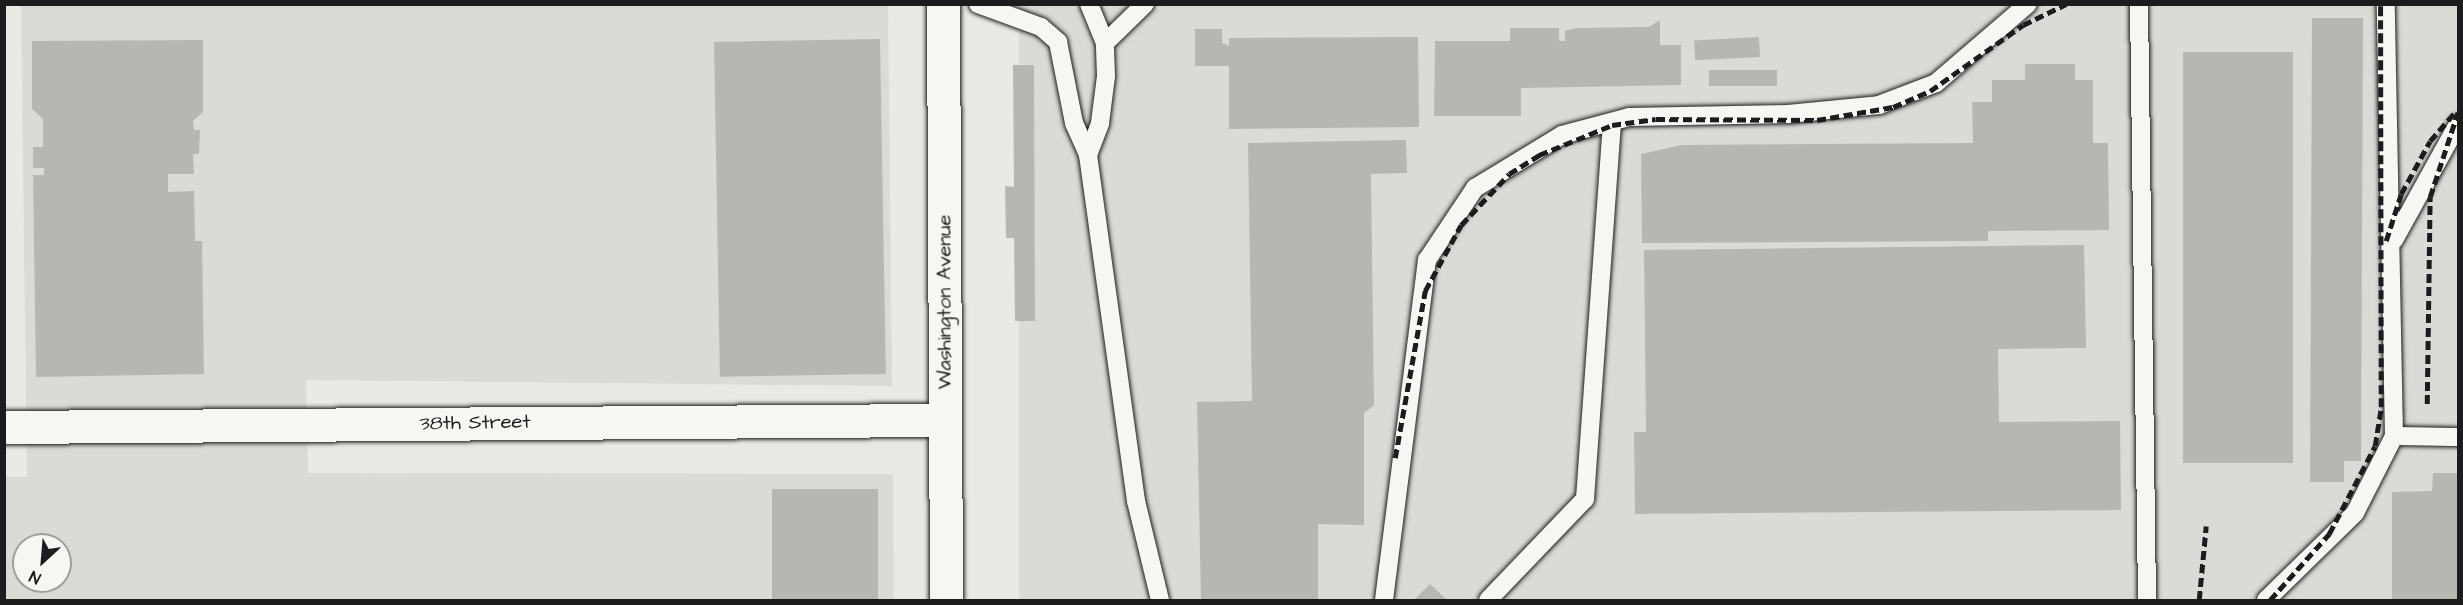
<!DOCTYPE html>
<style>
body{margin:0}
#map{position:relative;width:2463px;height:605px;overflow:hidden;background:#e9e9e5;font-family:"Architects Daughter",sans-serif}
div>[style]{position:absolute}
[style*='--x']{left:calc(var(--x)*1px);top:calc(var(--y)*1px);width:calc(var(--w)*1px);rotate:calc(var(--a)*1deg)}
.built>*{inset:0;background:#dadad6;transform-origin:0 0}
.building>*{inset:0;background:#b6b6b3;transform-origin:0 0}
.roads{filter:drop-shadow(0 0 2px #1c1c1c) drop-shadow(0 0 2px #1c1c1c)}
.lane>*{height:18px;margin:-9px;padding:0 9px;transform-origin:9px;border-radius:9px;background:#f6f6f2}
.street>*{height:33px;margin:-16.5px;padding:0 16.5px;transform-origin:16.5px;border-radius:16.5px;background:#f6f6f2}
.secondary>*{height:33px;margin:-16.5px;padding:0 16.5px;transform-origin:16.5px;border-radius:16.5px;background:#f6f6f2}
.rail>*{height:4.5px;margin-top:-2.25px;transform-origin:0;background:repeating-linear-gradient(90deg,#1c1c1c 0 9px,transparent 0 13.5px)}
span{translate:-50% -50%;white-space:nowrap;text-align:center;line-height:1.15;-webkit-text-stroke:5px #f6f6f2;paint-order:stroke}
.street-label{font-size:20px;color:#1c1c1c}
.frame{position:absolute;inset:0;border:6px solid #1c1c1c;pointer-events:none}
.north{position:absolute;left:12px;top:533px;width:60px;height:60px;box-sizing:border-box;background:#f6f6f2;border:2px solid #9f9f9c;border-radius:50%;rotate:206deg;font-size:16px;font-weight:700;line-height:24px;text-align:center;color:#1c1c1c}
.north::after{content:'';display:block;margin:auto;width:21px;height:27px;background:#1c1c1c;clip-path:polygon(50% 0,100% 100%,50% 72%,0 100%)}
</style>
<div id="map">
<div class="built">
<div style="clip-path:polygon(evenodd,21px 5px,888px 5px,892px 386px,306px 380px,308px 473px,893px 474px,894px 600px,5px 600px,4px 477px,27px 477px,21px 5px,24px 545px,60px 545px,60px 581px,24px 581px,24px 545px)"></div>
<div style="left:1019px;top:5px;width:1439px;height:595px"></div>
</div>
<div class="building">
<div style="clip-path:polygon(2312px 18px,2363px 18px,2361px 461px,2344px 461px,2344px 482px,2310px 482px)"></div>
<div style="clip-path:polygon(1660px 20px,1660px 45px,1681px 45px,1681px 85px,1521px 88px,1521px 116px,1434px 116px,1435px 41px,1510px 41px,1510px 28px,1559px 28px,1559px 41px,1565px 41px,1565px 31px,1576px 28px,1649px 27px)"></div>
<div style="clip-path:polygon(1195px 29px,1222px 29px,1222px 43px,1229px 46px,1229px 38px,1418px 37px,1419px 127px,1229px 129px,1229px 66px,1195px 66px)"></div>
<div style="left:1759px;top:37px;width:20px;height:65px;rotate:87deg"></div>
<div style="left:880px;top:39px;width:335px;height:166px;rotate:89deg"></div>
<div style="clip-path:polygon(203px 40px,203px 112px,193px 121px,194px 130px,200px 130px,199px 154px,193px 154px,194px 174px,168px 174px,168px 192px,194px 191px,195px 241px,202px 241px,204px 374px,36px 377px,33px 175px,44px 175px,44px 168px,33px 168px,33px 147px,43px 147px,43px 119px,32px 109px,32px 41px)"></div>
<div style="left:2183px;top:52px;width:110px;height:411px"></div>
<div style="clip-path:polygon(2025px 64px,2075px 64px,2075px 80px,2093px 80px,2093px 143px,2108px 143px,2109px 230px,1988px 231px,1988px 241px,1642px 243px,1641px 154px,1682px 145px,1973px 143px,1972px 102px,1992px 102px,1992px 80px,2025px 80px)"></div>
<div style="clip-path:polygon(1013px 65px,1034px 65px,1035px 321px,1015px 321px,1014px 238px,1006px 238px,1005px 186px,1014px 187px)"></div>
<div style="left:1777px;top:70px;width:16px;height:68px;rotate:90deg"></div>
<div style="clip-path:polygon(1406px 140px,1407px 173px,1371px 174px,1374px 405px,1364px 413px,1364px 525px,1318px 524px,1318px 600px,1201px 600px,1197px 402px,1252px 401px,1248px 143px)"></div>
<div style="clip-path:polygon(2084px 245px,2086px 348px,1998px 349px,1999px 422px,2120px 421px,2121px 510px,1635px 514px,1634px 432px,1646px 432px,1644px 250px)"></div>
<div style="clip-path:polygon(2433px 473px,2458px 473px,2458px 600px,2392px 600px,2392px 492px,2432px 491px)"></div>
<div style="left:772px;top:489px;width:106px;height:111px"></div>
<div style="clip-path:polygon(1430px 584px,1447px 600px,1414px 600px)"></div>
</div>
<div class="roads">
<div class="lane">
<div style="--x:978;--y:4;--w:67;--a:20.1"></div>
<div style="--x:1041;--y:27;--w:23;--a:41"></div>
<div style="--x:1058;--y:42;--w:83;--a:78.8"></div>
<div style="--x:1074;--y:123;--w:35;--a:66"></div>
<div style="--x:1088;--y:155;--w:34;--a:-69"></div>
<div style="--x:1100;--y:123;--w:47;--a:-82.7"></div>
<div style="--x:1106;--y:76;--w:33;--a:-92"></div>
<div style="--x:1105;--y:43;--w:42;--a:-112.3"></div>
<div style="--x:2139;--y:4;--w:596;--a:89.23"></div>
<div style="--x:1105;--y:43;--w:56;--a:-44.3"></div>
<div style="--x:1088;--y:155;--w:349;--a:82.1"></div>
<div style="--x:1136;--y:501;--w:102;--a:76.4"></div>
<div style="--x:2394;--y:240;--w:132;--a:-61.1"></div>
<div style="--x:2394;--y:436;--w:64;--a:0.9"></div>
<div style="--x:1384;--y:600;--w:343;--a:-82.8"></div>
<div style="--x:1427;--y:260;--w:87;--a:-56.3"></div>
<div style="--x:1475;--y:188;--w:102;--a:-31.3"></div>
<div style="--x:1562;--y:135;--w:69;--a:-15"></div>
<div style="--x:1629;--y:117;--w:159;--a:-1.1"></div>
<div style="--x:1788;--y:114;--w:91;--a:-5.6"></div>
<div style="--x:1879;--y:105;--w:61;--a:-21.1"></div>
<div style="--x:1936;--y:83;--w:121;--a:-40.7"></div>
<div style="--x:1488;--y:600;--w:140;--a:-46.2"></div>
<div style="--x:1585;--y:499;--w:375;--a:-85.9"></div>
<div style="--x:2266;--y:600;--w:124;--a:-44.3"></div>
<div style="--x:2355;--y:513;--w:86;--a:-63.1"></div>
<div style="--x:2394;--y:436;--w:432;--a:-91.1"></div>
</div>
<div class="street">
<div style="--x:4;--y:427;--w:941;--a:-0.43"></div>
</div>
<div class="secondary">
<div style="--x:943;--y:4;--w:596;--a:89.71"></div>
</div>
</div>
<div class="rail">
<div style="--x:2386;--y:241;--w:49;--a:-72.3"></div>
<div style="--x:2401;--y:194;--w:60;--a:-61.3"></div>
<div style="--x:2430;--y:141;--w:37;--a:-49"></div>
<div style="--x:2427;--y:404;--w:207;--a:-89.2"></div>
<div style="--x:2430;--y:197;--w:89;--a:-71.8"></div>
<div style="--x:1395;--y:458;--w:170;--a:-79.8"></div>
<div style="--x:1425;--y:291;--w:75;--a:-61.4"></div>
<div style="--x:1461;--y:225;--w:70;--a:-46.7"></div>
<div style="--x:1509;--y:174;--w:36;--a:-32"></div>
<div style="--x:1539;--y:155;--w:79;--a:-22.3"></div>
<div style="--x:1612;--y:125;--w:44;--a:-7.8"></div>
<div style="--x:1656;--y:119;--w:161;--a:0.4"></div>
<div style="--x:1817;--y:120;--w:77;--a:-9.7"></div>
<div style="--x:1893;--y:107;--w:40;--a:-23.4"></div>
<div style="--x:1930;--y:91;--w:114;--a:-35.4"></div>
<div style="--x:2023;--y:25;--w:48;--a:-26"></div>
<div style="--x:2199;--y:600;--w:74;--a:-84.6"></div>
<div style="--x:2270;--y:600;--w:89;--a:-48.2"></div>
<div style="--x:2329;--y:534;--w:99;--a:-62.4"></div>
<div style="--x:2375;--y:446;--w:39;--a:-81"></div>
<div style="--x:2381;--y:407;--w:403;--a:-90.1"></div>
</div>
<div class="street-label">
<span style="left:945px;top:302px;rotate:-90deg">Washington Avenue</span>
<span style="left:475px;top:423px;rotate:-1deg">38th Street</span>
</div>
<div class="frame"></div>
<div class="north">N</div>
</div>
